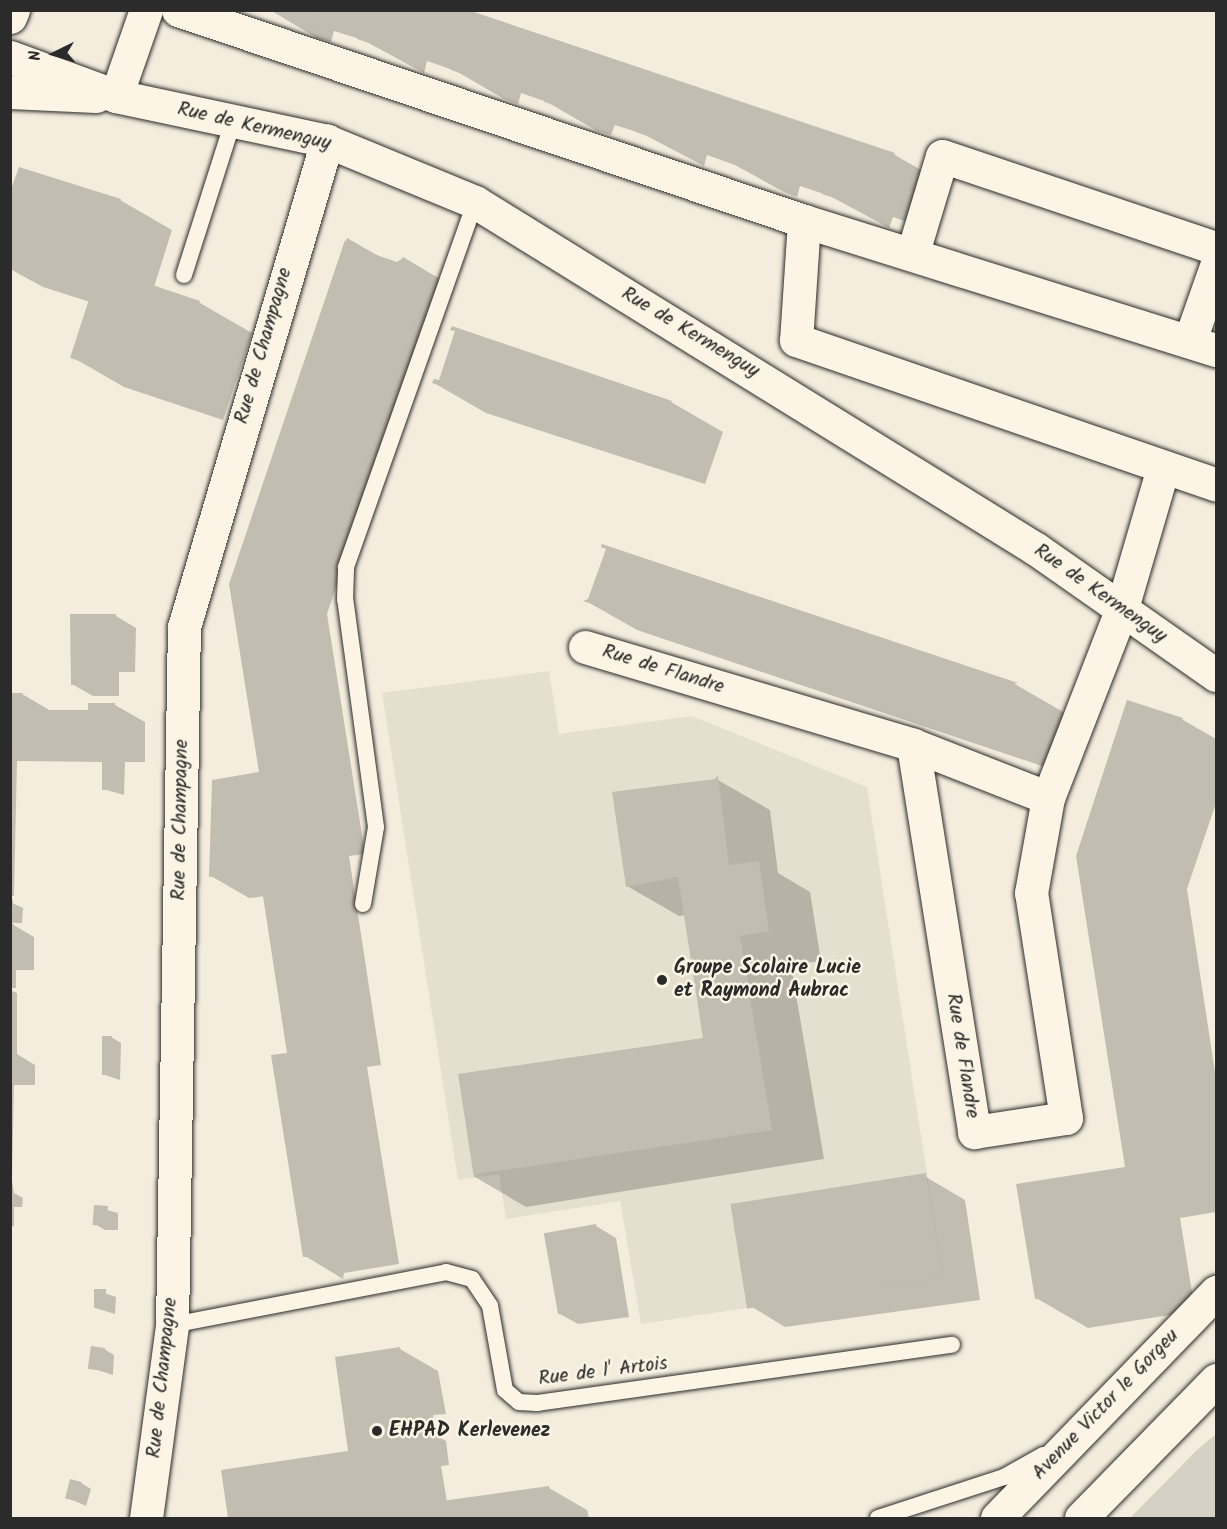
<!DOCTYPE html>
<style>
body{margin:0}
#map{position:relative;width:1227px;height:1529px;overflow:hidden;background:#f4edde;font-family:Kalam,sans-serif}
div>[style]{position:absolute}
[style*='--x']{left:calc(var(--x)*1px);top:calc(var(--y)*1px);width:calc(var(--w)*1px);rotate:calc(var(--a)*1deg)}
.built>*{inset:0;background:#e5dfd0}
.green>*{inset:0;background:#d6d1c4}
.shadow>*{inset:0;background:#0003}
.building>*{inset:0;background:#c2bdb1;transform-origin:0 0}
.roads{filter:drop-shadow(0 0 2px #2b2b2b) drop-shadow(0 0 2px #2b2b2b)}
.lane>*{height:16px;margin:-8px;padding:0 8px;transform-origin:8px;border-radius:8px;background:#fcf5e5}
.street>*{height:33px;margin:-16.5px;padding:0 16.5px;transform-origin:16.5px;border-radius:16.5px;background:#fcf5e5}
.secondary>*{height:33px;margin:-16.5px;padding:0 16.5px;transform-origin:16.5px;border-radius:16.5px;background:#fcf5e5}
.dots>*{width:16px;height:16px;translate:-50% -50%;box-sizing:border-box;border:3px solid #fcf5e5;border-radius:50%}
span{translate:-50% -50%;white-space:nowrap;text-align:center;line-height:1.15;-webkit-text-stroke:5px #fcf5e5;paint-order:stroke}
.street-label{font-size:20px;color:#2b2b2b}
.poi-label{font-size:20px;color:#2b2b2b;font-weight:700}
.left{translate:0 -50%;text-align:left}
.frame{position:absolute;inset:0;border:12px solid #2b2b2b;pointer-events:none}
.north{position:absolute;left:24px;top:24px;width:60px;height:60px;-webkit-text-stroke:4px #fcf5e5;paint-order:stroke;rotate:265deg;font-size:16px;font-weight:700;line-height:24px;text-align:center;color:#2b2b2b}
.north::after{content:'';display:block;margin:auto;width:21px;height:27px;background:#2b2b2b;clip-path:polygon(50% 0,100% 100%,50% 72%,0 100%)}
</style>
<div id="map">
<div class="built">
<div style="clip-path:polygon(549px 671px,559px 734px,692px 716px,867px 787px,943px 1278px,641px 1324px,620px 1201px,506px 1219px,499px 1174px,458px 1180px,382px 693px)"></div>
</div>
<div class="green">
<div style="clip-path:polygon(1216px 1434px,1216px 1518px,1130px 1518px,1196px 1451px)"></div>
</div>
<div class="shadow">
<div style="clip-path:polygon(270px 10px,463px 10px,895px 155px,947px 185px,931px 230px,893px 217px,889px 228px,830px 196px,800px 186px,797px 197px,784px 192px,735px 165px,707px 155px,704px 166px,643px 134px,615px 125px,611px 135px,597px 131px,547px 102px,521px 93px,518px 104px,504px 99px,456px 71px,427px 61px,424px 73px,363px 40px,334px 31px,331px 42px,317px 38px)"></div>
<div style="clip-path:polygon(10px 197px,120px 200px,172px 230px,154px 287px,200px 303px,252px 333px,223px 420px,124px 387px,72px 357px,90px 302px,43px 287px,10px 269px)"></div>
<div style="clip-path:polygon(347px 238px,382px 258px,398px 264px,403px 257px,440px 279px,327px 614px,365px 854px,349px 856px,381px 1065px,367px 1067px,399px 1264px,344px 1273px,343px 1279px,305px 1256px,288px 1054px,265px 896px,249px 898px,211px 876px,261px 773px,230px 584px)"></div>
<div style="clip-path:polygon(440px 382px,671px 402px,723px 432px,705px 484px,486px 413px,434px 383px)"></div>
<div style="clip-path:polygon(586px 601px,1013px 683px,1065px 713px,1048px 768px,637px 630px)"></div>
<div style="clip-path:polygon(72px 616px,116px 616px,136px 628px,135px 672px,119px 672px,119px 696px,93px 696px,72px 684px)"></div>
<div style="clip-path:polygon(10px 694px,22px 694px,51px 711px,90px 711px,90px 704px,115px 705px,145px 722px,145px 762px,125px 762px,124px 795px,103px 789px,104px 762px,17px 761px,14px 896px,10px 896px)"></div>
<div style="clip-path:polygon(1128px 702px,1183px 720px,1216px 739px,1216px 803px,1187px 889px,1216px 1079px,1216px 1212px,1180px 1218px,1195px 1311px,1088px 1328px,1036px 1298px,1127px 1168px)"></div>
<div style="clip-path:polygon(718px 780px,770px 810px,778px 873px,810px 892px,821px 961px,791px 965px,824px 1159px,526px 1207px,475px 1177px,459px 1076px,704px 1039px,685px 915px,679px 916px,627px 886px)"></div>
<div style="clip-path:polygon(10px 902px,23px 908px,22px 923px,10px 923px)"></div>
<div style="clip-path:polygon(10px 923px,34px 937px,34px 970px,16px 970px,16px 988px,10px 988px)"></div>
<div style="clip-path:polygon(10px 990px,17px 993px,17px 1054px,35px 1065px,35px 1085px,14px 1085px,12px 1180px,14px 1193px,23px 1198px,22px 1207px,14px 1207px,14px 1226px,10px 1226px)"></div>
<div style="clip-path:polygon(111px 1037px,121px 1043px,120px 1080px,102px 1074px)"></div>
<div style="clip-path:polygon(926px 1177px,965px 1200px,980px 1300px,785px 1327px,747px 1304px)"></div>
<div style="clip-path:polygon(96px 1207px,118px 1213px,118px 1230px,105px 1230px,95px 1224px)"></div>
<div style="clip-path:polygon(596px 1226px,616px 1238px,629px 1317px,578px 1324px,558px 1313px)"></div>
<div style="clip-path:polygon(95px 1290px,116px 1297px,115px 1314px,95px 1308px)"></div>
<div style="clip-path:polygon(104px 1349px,114px 1355px,113px 1375px,91px 1368px)"></div>
<div style="clip-path:polygon(400px 1349px,438px 1371px,446px 1414px,433px 1415px,437px 1436px,446px 1441px,449px 1465px,441px 1466px,447px 1502px,549px 1488px,587px 1510px,589px 1518px,229px 1518px,222px 1472px,349px 1452px)"></div>
<div style="clip-path:polygon(81px 1483px,91px 1489px,86px 1506px,66px 1497px)"></div>
</div>
<div class="building">
<div style="clip-path:polygon(309px 10px,468px 10px,895px 153px,879px 201px,840px 188px,837px 199px,822px 194px,826px 184px,748px 157px,745px 168px,730px 163px,733px 153px,655px 126px,651px 137px,636px 132px,639px 121px,562px 96px,559px 106px,544px 102px,547px 91px,469px 64px,465px 75px,451px 70px,454px 60px,375px 33px,372px 44px,357px 39px,361px 28px)"></div>
<div style="clip-path:polygon(19px 167px,121px 199px,99px 267px,200px 301px,170px 391px,70px 358px,92px 290px,10px 265px,10px 192px)"></div>
<div style="clip-path:polygon(345px 240px,347px 245px,397px 262px,401px 259px,289px 591px,327px 832px,311px 835px,343px 1043px,329px 1046px,362px 1247px,359px 1243px,306px 1251px,307px 1257px,303px 1257px,271px 1055px,287px 1053px,255px 844px,227px 848px,231px 874px,209px 877px,212px 780px,259px 772px,229px 584px)"></div>
<div style="clip-path:polygon(452px 326px,672px 401px,653px 455px,432px 383px,434px 379px,439px 380px,455px 331px,450px 330px)"></div>
<div style="clip-path:polygon(602px 544px,1018px 683px,1013px 684px,996px 735px,998px 740px,583px 601px,588px 599px,606px 549px,601px 547px)"></div>
<div style="clip-path:polygon(70px 614px,116px 614px,116px 661px,99px 661px,99px 685px,71px 685px)"></div>
<div style="clip-path:polygon(10px 693px,23px 693px,22px 710px,88px 710px,88px 703px,115px 703px,115px 790px,102px 790px,102px 746px,10px 745px)"></div>
<div style="clip-path:polygon(1127px 700px,1183px 718px,1135px 859px,1185px 1179px,1129px 1188px,1144px 1282px,1035px 1299px,1016px 1184px,1125px 1167px,1076px 856px)"></div>
<div style="clip-path:polygon(718px 775px,729px 865px,759px 861px,769px 931px,740px 936px,772px 1130px,477px 1174px,474px 1178px,458px 1074px,703px 1038px,678px 877px,626px 887px,612px 792px,715px 779px)"></div>
<div style="left:10px;top:900px;width:3px;height:18px"></div>
<div style="left:10px;top:924px;width:4px;height:35px"></div>
<div style="left:102px;top:1036px;width:10px;height:39px"></div>
<div style="left:10px;top:1052px;width:5px;height:22px"></div>
<div style="left:926px;top:1173px;width:106px;height:198px;rotate:81deg"></div>
<div style="left:94px;top:1205px;width:14px;height:20px;rotate:4deg"></div>
<div style="left:596px;top:1224px;width:82px;height:53px;rotate:80deg"></div>
<div style="left:94px;top:1289px;width:12px;height:19px"></div>
<div style="left:91px;top:1346px;width:14px;height:23px;rotate:8deg"></div>
<div style="clip-path:polygon(400px 1347px,408px 1392px,395px 1394px,399px 1419px,407px 1418px,412px 1443px,403px 1444px,413px 1505px,549px 1486px,554px 1518px,228px 1518px,221px 1470px,348px 1451px,335px 1357px)"></div>
<div style="left:70px;top:1479px;width:12px;height:20px;rotate:14deg"></div>
</div>
<div class="roads">
<div class="lane">
<div style="--x:184;--y:275;--w:162;--a:-72.3"></div>
<div style="--x:363;--y:904;--w:78;--a:-80.4"></div>
<div style="--x:376;--y:827;--w:230;--a:-97.7"></div>
<div style="--x:345;--y:599;--w:32;--a:-88"></div>
<div style="--x:346;--y:567;--w:387;--a:-70.5"></div>
<div style="--x:172;--y:1325;--w:279;--a:-10.9"></div>
<div style="--x:446;--y:1272;--w:27;--a:15"></div>
<div style="--x:472;--y:1279;--w:32;--a:56"></div>
<div style="--x:490;--y:1306;--w:85;--a:79.9"></div>
<div style="--x:505;--y:1390;--w:18;--a:41"></div>
<div style="--x:519;--y:1402;--w:18;--a:3"></div>
<div style="--x:537;--y:1403;--w:419;--a:-8"></div>
<div style="--x:878;--y:1518;--w:133;--a:-18"></div>
<div style="--x:1004;--y:1477;--w:45;--a:-29.4"></div>
</div>
<div class="street">
<div style="--x:178;--y:10;--w:661;--a:18.63"></div>
<div style="--x:804;--y:221;--w:119;--a:93.8"></div>
<div style="--x:796;--y:340;--w:444;--a:19"></div>
<div style="--x:10;--y:17;--w:8;--a:-67"></div>
<div style="--x:10;--y:57;--w:113;--a:20.2"></div>
<div style="--x:116;--y:96;--w:216;--a:12"></div>
<div style="--x:327;--y:141;--w:160;--a:22.4"></div>
<div style="--x:475;--y:202;--w:660;--a:31.74"></div>
<div style="--x:1036;--y:549;--w:220;--a:35"></div>
<div style="--x:10;--y:92;--w:86;--a:2.7"></div>
<div style="--x:116;--y:96;--w:91;--a:-70.8"></div>
<div style="--x:804;--y:221;--w:432;--a:17.4"></div>
<div style="--x:913;--y:252;--w:100;--a:-73.2"></div>
<div style="--x:942;--y:156;--w:289;--a:18.6"></div>
<div style="--x:1190;--y:340;--w:78;--a:-70.6"></div>
<div style="--x:585;--y:647;--w:342;--a:16.6"></div>
<div style="--x:913;--y:745;--w:145;--a:21.4"></div>
<div style="--x:913;--y:745;--w:392;--a:81"></div>
<div style="--x:974;--y:1132;--w:93;--a:-8.7"></div>
<div style="--x:1066;--y:1118;--w:228;--a:-98.8"></div>
<div style="--x:1031;--y:893;--w:97;--a:-79.9"></div>
<div style="--x:1048;--y:798;--w:204;--a:-68.7"></div>
<div style="--x:1122;--y:608;--w:146;--a:-73.7"></div>
<div style="--x:146;--y:1518;--w:195;--a:-82.3"></div>
<div style="--x:172;--y:1325;--w:698;--a:-89.02"></div>
<div style="--x:184;--y:627;--w:507;--a:-73.6"></div>
</div>
<div class="secondary">
<div style="--x:997;--y:1518;--w:315;--a:-45.9"></div>
<div style="--x:1081;--y:1518;--w:193;--a:-45.6"></div>
</div>
</div>
<div class="dots">
<div style="left:662px;top:980px;background:#2b2b2b"></div>
<div style="left:377px;top:1431px;background:#2b2b2b"></div>
</div>
<div class="street-label">
<span style="left:254px;top:127px;rotate:13deg">Rue de Kermenguy</span>
<span style="left:690px;top:333px;rotate:31deg">Rue de Kermenguy</span>
<span style="left:264px;top:346px;rotate:-74deg">Rue de Champagne</span>
<span style="left:1100px;top:594px;rotate:35deg">Rue de Kermenguy</span>
<span style="left:663px;top:670px;rotate:17deg">Rue de Flandre</span>
<span style="left:181px;top:820px;rotate:-89deg">Rue de Champagne</span>
<span style="left:962px;top:1056px;rotate:81deg">Rue de Flandre</span>
<span style="left:603px;top:1372px;rotate:-7deg">Rue de l' Artois</span>
<span style="left:163px;top:1378px;rotate:-84deg">Rue de Champagne</span>
<span style="left:1106px;top:1405px;rotate:-46deg">Avenue Victor le Gorgeu</span>
</div>
<div class="poi-label">
<span class="left" style="left:674px;top:980px">Groupe Scolaire Lucie<br>et Raymond Aubrac</span>
<span class="left" style="left:389px;top:1431px">EHPAD Kerlevenez</span>
</div>
<div class="frame"></div>
<div class="north">N</div>
</div>
